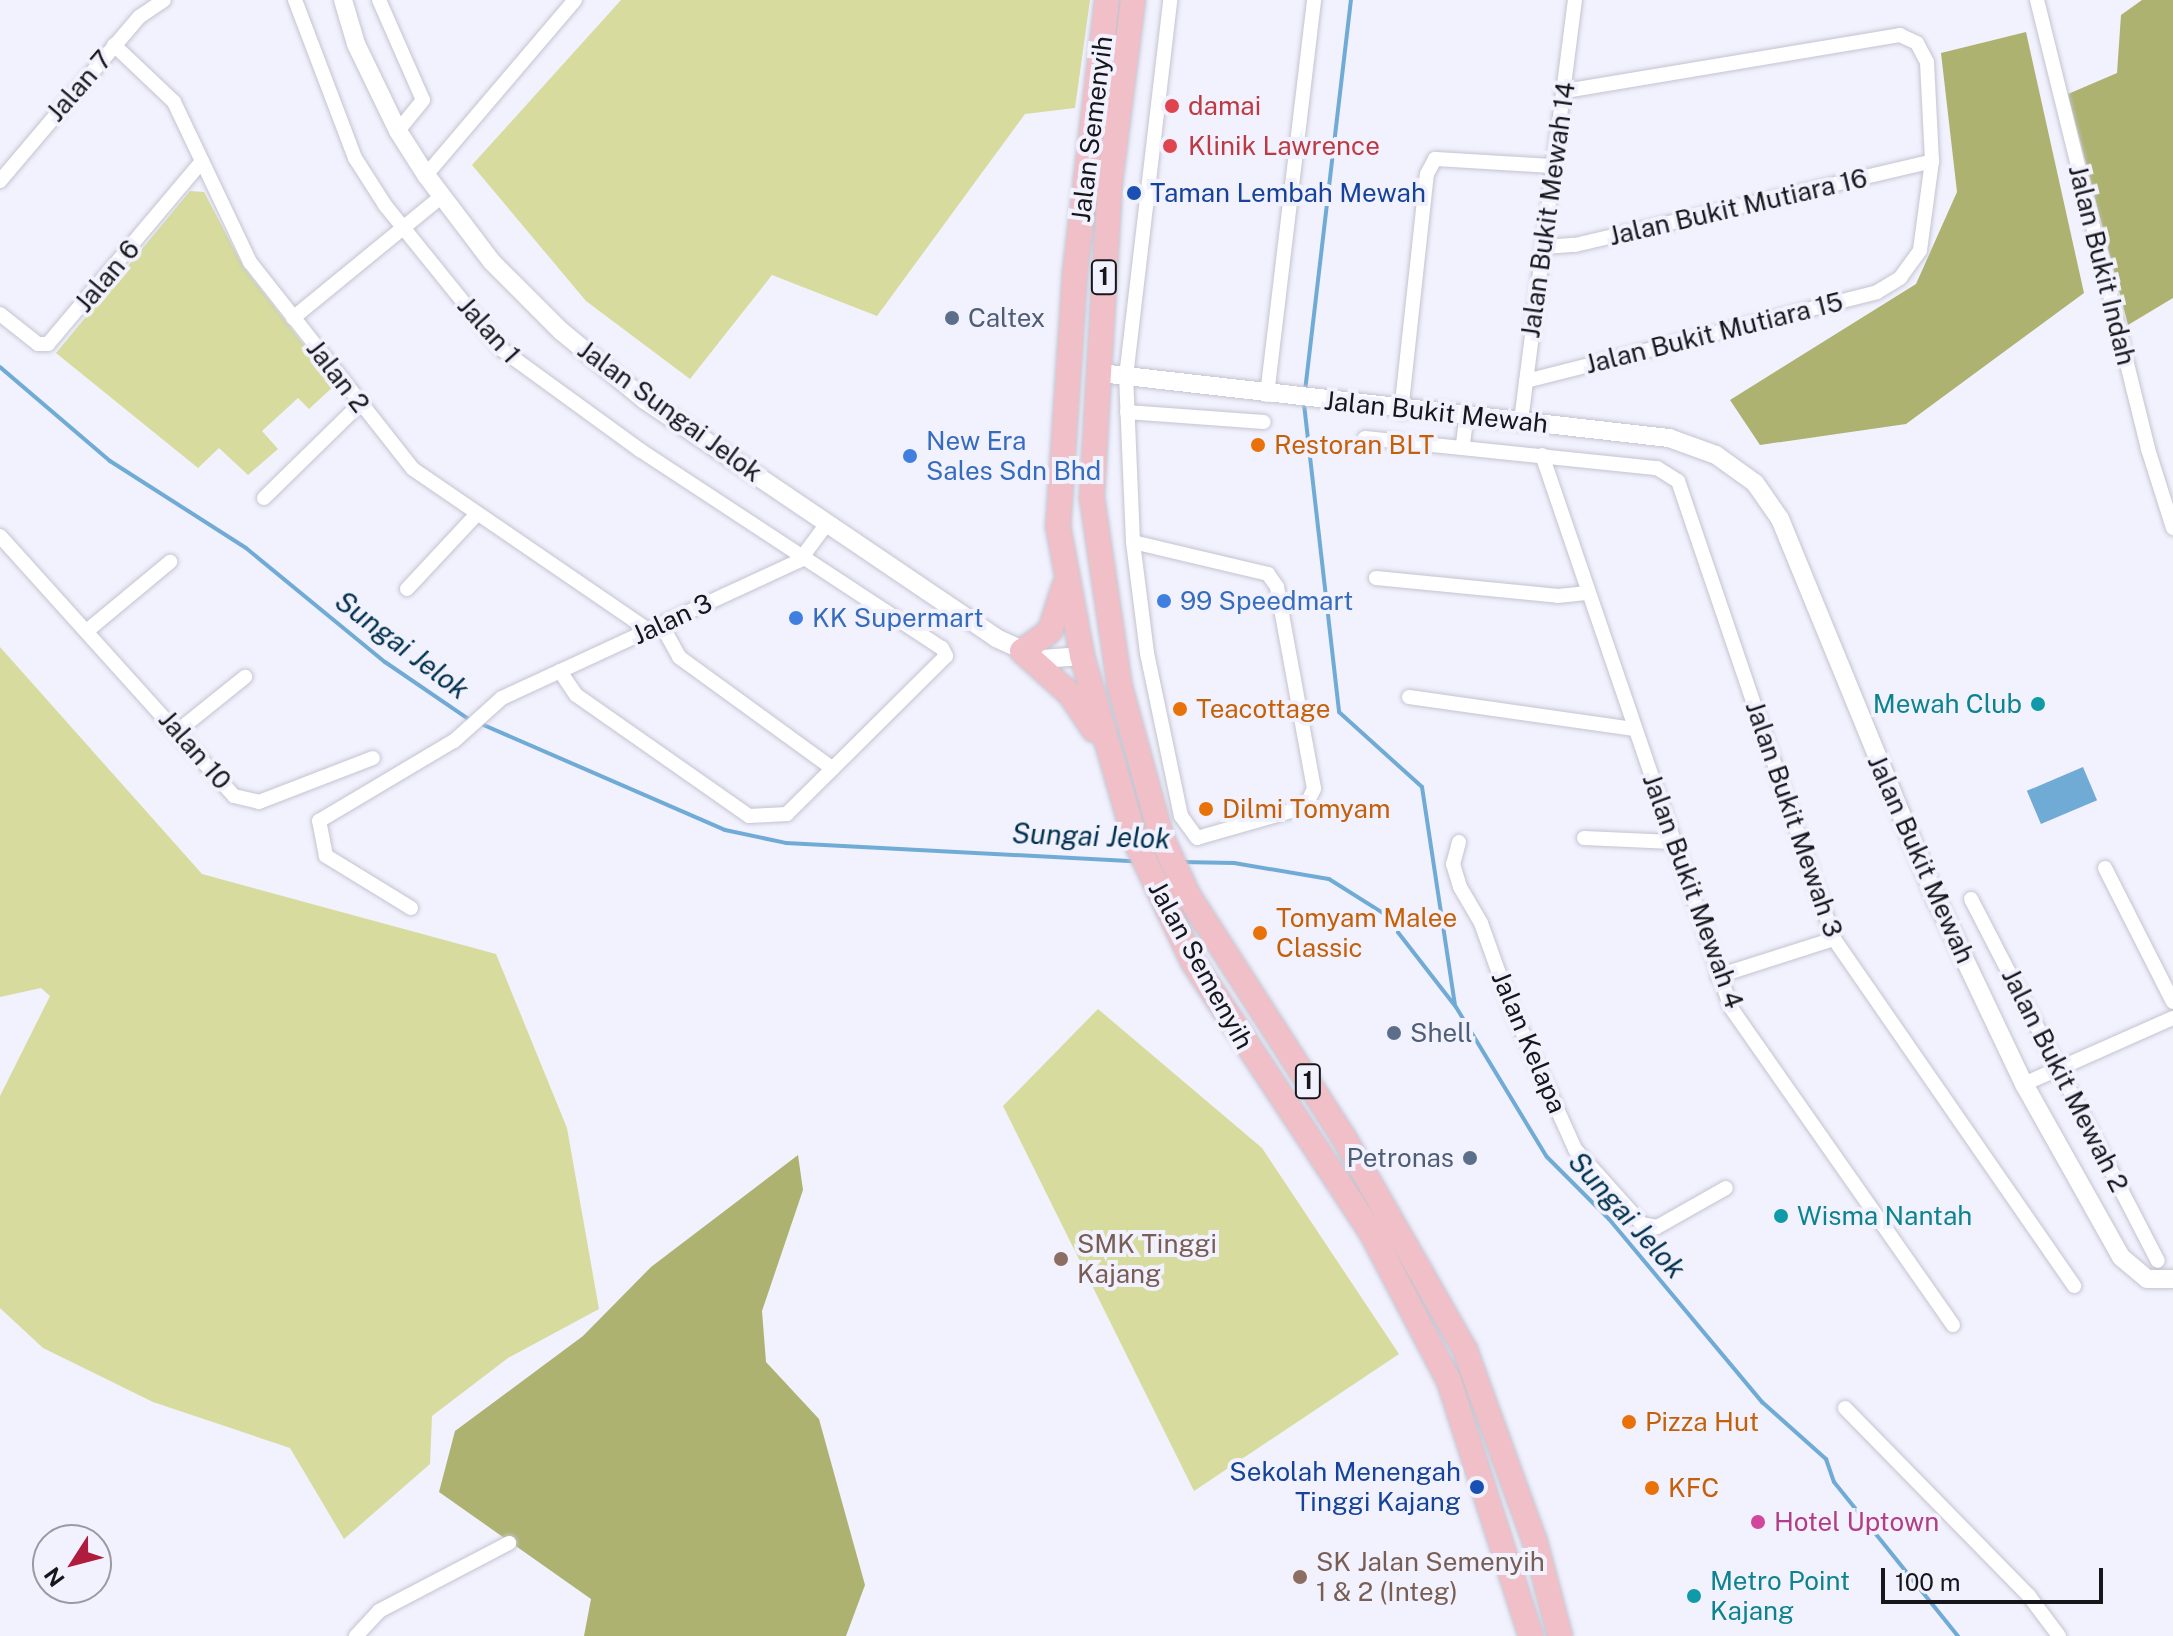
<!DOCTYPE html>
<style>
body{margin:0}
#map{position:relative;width:2173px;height:1636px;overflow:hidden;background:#f2f1fe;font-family:"Public Sans",sans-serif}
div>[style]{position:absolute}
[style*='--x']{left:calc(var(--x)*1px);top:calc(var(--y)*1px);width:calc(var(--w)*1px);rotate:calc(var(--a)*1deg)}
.green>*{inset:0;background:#d7dc9e}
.forest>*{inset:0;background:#adb270}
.water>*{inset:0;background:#70abd6;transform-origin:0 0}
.stream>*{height:4px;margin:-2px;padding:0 2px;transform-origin:2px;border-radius:2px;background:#70abd6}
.roads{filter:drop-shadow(0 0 2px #c4c4d0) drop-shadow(0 0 2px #c4c4d0)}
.minor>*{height:14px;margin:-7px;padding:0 7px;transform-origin:7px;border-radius:7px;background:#fff}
.tertiary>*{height:18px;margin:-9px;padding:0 9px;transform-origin:9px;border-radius:9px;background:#fff}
.primary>*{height:24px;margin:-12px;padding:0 12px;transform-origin:12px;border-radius:12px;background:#f1bfc7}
.dots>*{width:22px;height:22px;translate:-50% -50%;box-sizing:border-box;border:4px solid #f2f1fe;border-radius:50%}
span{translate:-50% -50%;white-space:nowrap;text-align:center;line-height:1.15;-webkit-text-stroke:8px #f2f1fe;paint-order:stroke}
.shield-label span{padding:2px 6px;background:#f2f1fe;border:2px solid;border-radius:6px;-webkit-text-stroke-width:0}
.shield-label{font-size:24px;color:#17171b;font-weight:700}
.street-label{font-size:26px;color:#17171b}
.health-label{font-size:26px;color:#be3a42}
.left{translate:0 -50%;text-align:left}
.transit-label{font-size:26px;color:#164399}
.right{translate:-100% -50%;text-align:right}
.service-label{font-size:26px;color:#4e5e75}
.shop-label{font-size:26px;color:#366cbe}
.food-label{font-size:26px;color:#c56008}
.culture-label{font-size:26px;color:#0d838f}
.education-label{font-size:26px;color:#785e54}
.hotel-label{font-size:26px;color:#b23c85}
.water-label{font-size:28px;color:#00314d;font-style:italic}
.north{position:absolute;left:32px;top:1524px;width:80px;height:80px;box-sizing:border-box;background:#f2f1fe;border:2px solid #9a9aa3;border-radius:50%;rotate:234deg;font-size:22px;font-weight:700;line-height:32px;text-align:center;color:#17171b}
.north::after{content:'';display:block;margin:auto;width:28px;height:36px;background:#b01c3d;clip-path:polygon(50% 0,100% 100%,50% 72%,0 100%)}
.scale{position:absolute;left:1881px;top:1568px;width:222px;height:36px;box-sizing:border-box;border:4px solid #17171b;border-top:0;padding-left:10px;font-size:24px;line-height:28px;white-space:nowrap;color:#17171b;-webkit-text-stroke:6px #f2f1fe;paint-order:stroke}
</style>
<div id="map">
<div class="green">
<div style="clip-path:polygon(621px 0,1090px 0,1075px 108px,1025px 114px,877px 316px,772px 275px,690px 379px,586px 301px,472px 165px)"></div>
<div style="clip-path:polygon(190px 191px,204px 192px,244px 268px,335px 385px,309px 409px,298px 398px,262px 431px,278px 449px,248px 475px,219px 448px,198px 468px,56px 353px)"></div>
<div style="clip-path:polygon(0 647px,202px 874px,496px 954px,567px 1128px,599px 1309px,508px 1358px,432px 1416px,430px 1464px,344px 1539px,290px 1448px,153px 1402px,43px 1348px,0 1308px,0 1096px,50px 996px,41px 988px,0 997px)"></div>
<div style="clip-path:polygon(1098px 1009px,1262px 1148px,1399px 1354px,1194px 1491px,1003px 1106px)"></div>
</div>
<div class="forest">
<div style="clip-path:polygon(2142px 0,2173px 0,2173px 298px,2128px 325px,2068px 94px,2117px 73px,2121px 15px)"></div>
<div style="clip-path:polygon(2026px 32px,2084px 293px,1906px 424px,1760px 445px,1730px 400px,1916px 284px,1957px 192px,1941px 53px)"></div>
<div style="clip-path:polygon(798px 1155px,803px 1190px,762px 1311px,766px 1362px,819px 1419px,865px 1585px,846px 1636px,584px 1636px,591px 1599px,439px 1492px,455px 1431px,583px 1336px,651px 1267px)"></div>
</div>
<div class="water">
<div style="left:2083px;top:767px;width:36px;height:61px;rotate:67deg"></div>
</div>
<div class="stream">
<div style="--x:0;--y:367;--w:145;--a:40.5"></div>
<div style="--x:110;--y:461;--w:161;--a:32.6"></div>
<div style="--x:246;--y:548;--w:180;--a:39.4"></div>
<div style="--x:385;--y:662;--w:103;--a:34.3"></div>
<div style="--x:1305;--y:391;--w:394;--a:-83.3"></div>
<div style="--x:1304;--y:404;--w:310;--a:83.5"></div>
<div style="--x:1339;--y:712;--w:112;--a:42.1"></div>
<div style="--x:1422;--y:787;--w:220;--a:81.4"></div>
<div style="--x:479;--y:723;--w:268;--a:23.5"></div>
<div style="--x:725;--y:830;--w:62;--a:12"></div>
<div style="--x:786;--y:843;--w:348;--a:3"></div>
<div style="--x:1182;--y:862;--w:52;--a:1.1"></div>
<div style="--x:1234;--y:863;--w:96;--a:9.6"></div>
<div style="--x:1329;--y:879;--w:64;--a:32.2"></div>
<div style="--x:1383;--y:913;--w:119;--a:52.2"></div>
<div style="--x:1456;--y:1007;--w:175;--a:58.8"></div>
<div style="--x:1547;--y:1157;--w:88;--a:45"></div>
<div style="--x:1609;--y:1219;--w:239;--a:50.1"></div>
<div style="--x:1762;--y:1402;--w:86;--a:41.7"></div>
<div style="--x:1826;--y:1459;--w:24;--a:71"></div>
<div style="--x:1834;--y:1482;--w:198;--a:51.2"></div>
</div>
<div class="roads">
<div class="minor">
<div style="--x:295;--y:0;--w:169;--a:69.2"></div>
<div style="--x:355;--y:158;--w:56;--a:57.4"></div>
<div style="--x:385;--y:205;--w:185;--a:51.1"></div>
<div style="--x:501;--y:349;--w:172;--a:36"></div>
<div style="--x:640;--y:450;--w:361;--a:33.3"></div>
<div style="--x:942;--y:648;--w:9;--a:63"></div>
<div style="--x:946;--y:656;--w:224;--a:135.2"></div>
<div style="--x:787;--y:814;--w:38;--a:177"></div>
<div style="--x:749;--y:816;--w:211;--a:-145"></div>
<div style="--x:576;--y:695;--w:29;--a:-124"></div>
<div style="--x:379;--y:0;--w:109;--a:66.3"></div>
<div style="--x:423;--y:100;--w:40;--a:129"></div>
<div style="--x:2037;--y:0;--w:463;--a:76.1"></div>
<div style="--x:2148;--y:449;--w:83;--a:72.4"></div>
<div style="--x:114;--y:45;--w:83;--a:43.5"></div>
<div style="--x:174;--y:102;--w:177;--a:64.6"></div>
<div style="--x:250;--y:262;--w:263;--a:51.8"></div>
<div style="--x:413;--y:469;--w:285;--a:34.4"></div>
<div style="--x:426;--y:175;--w:230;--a:-49.6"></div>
<div style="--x:0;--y:181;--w:215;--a:-49.7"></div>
<div style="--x:139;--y:17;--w:30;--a:-34"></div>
<div style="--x:1543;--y:247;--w:32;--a:-4"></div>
<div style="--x:1575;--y:245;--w:367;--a:-13.2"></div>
<div style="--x:0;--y:314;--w:48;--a:38.3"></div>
<div style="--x:38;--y:344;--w:10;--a:0"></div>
<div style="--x:48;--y:344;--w:239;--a:-49.9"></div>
<div style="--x:293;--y:318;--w:191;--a:-39.3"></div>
<div style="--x:1526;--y:381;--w:362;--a:-14.2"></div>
<div style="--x:1877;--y:292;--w:27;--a:-31"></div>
<div style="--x:1900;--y:278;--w:34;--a:-54"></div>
<div style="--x:1920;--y:250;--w:90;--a:-82.3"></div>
<div style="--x:1932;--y:161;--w:99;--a:-92.9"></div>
<div style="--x:1927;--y:62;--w:21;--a:-118"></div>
<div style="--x:1917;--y:43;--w:19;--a:-155"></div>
<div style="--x:1900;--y:35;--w:340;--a:170.5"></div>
<div style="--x:1267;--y:395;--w:398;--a:-83.2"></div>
<div style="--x:1127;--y:412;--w:137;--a:4.2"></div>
<div style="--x:1401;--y:412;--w:239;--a:-83.8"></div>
<div style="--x:1427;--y:174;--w:17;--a:-62"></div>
<div style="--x:1435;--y:159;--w:118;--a:3.4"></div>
<div style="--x:1521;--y:421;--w:424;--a:-82.7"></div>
<div style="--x:1365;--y:438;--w:294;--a:5.9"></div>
<div style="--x:1657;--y:468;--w:25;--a:32"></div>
<div style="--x:1678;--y:481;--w:484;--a:71.2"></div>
<div style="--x:1834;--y:939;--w:422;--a:55.3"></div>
<div style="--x:1463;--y:444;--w:26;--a:-83"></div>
<div style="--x:1542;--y:455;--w:584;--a:71.13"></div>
<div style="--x:1731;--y:1008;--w:387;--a:55"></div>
<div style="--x:264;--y:498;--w:134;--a:-44.4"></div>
<div style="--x:0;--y:536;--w:350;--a:48"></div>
<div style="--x:234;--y:796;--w:26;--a:13"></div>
<div style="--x:259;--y:802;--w:122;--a:-21.1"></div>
<div style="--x:1133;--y:542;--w:139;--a:13.3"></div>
<div style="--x:1268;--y:574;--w:16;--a:55"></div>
<div style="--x:1277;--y:587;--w:205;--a:79.6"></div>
<div style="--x:1314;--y:789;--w:20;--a:117"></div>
<div style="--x:1305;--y:807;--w:112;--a:164"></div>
<div style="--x:1197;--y:838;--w:27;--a:-126"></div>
<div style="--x:1181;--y:816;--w:167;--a:-101.8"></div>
<div style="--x:1147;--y:653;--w:112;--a:-97.2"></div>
<div style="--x:1133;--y:542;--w:165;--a:-92.4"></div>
<div style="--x:1126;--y:377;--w:380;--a:-83.3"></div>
<div style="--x:1376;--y:578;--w:183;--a:5.6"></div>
<div style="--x:1558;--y:596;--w:30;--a:-6"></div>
<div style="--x:407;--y:589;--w:101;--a:-47"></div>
<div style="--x:661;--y:624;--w:38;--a:61"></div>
<div style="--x:679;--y:657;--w:190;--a:36"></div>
<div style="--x:88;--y:630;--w:107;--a:-39.7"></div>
<div style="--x:1409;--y:697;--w:228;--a:8.1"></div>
<div style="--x:179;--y:730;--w:85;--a:-38.8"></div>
<div style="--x:1584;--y:838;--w:89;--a:2.6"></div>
<div style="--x:1459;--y:842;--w:23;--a:105"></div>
<div style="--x:1453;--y:864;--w:24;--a:73"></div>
<div style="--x:1460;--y:887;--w:42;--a:59.7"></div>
<div style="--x:1481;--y:923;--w:89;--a:70.3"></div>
<div style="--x:1511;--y:1007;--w:156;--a:65.7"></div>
<div style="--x:1575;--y:1149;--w:101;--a:48.2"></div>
<div style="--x:1642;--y:1224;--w:15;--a:11"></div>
<div style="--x:1657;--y:1227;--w:79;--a:-29.5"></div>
<div style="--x:2105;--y:868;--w:150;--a:63.1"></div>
<div style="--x:1971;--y:899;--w:407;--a:62.7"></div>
<div style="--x:411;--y:908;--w:100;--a:-148.5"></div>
<div style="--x:326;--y:856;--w:36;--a:-101"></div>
<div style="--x:319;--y:821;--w:157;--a:-30.7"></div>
<div style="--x:454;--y:741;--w:64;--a:-41.9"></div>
<div style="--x:502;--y:698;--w:328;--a:-24.8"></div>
<div style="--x:800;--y:560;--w:47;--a:-53.6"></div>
<div style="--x:1718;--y:976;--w:122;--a:-17.7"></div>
<div style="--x:2024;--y:1084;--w:163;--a:-23.9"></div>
<div style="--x:1845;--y:1408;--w:263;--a:45.6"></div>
<div style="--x:2029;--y:1596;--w:50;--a:53.1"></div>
<div style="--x:356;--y:1636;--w:34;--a:-47"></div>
<div style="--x:379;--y:1611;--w:147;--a:-27.6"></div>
</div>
<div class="tertiary">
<div style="--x:343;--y:0;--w:46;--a:73.5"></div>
<div style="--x:356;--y:44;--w:97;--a:64.2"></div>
<div style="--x:398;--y:131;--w:52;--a:57.5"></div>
<div style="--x:426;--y:175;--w:109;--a:52.8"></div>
<div style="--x:492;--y:262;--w:98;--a:45"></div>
<div style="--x:561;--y:331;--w:109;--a:39.4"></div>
<div style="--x:645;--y:400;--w:424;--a:34.1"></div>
<div style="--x:996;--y:638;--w:51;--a:24.5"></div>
<div style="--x:1042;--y:659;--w:40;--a:-4.3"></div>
<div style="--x:1100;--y:373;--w:573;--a:6.52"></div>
<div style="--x:1669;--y:438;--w:50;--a:19.9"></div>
<div style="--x:1716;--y:455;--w:48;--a:35.7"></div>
<div style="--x:1755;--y:483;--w:44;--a:55.2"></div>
<div style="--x:1780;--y:519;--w:413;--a:67.7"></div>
<div style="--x:1937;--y:901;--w:203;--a:64.6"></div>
<div style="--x:2024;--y:1084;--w:198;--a:60.7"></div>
<div style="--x:2121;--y:1257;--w:34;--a:40"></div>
<div style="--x:2147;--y:1279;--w:26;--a:0"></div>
</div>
<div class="primary">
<div style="--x:1107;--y:0;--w:274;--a:96.7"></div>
<div style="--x:1075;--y:272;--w:255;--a:93.8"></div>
<div style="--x:1058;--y:526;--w:132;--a:79.5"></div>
<div style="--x:1082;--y:656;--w:191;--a:73.9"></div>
<div style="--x:1135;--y:840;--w:135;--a:64.6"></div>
<div style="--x:1193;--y:962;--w:323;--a:56.6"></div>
<div style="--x:1371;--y:1232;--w:168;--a:62.4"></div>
<div style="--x:1449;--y:1381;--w:268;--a:72.2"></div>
<div style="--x:1133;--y:0;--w:183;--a:97.2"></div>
<div style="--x:1110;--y:182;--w:317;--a:93.3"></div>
<div style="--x:1092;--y:498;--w:191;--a:81.6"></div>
<div style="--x:1120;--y:687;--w:155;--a:74.6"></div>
<div style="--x:1161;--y:836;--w:65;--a:65.4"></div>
<div style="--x:1188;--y:895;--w:287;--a:57.3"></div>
<div style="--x:1343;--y:1136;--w:246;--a:60.3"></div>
<div style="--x:1465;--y:1350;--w:204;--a:70"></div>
<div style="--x:1535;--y:1542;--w:97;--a:75.1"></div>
<div style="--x:1064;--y:587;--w:46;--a:107.7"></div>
<div style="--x:1050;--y:631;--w:34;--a:144"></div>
<div style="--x:1022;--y:651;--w:64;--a:41.9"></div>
<div style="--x:1070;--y:694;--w:43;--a:56.3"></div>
</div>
</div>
<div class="dots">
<div style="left:1172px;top:106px;background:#e0444e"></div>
<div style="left:1170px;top:146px;background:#e0444e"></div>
<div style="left:1134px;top:193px;background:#1a4fb4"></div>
<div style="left:952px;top:318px;background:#5c6f8a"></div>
<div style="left:1258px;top:445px;background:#e8710a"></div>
<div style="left:910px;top:456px;background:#3f7fe0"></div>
<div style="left:1164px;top:601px;background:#3f7fe0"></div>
<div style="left:796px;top:618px;background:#3f7fe0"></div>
<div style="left:2038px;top:704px;background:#0f9aa8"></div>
<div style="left:1180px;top:709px;background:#e8710a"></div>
<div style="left:1206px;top:809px;background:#e8710a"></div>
<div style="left:1260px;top:933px;background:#e8710a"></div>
<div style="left:1394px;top:1033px;background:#5c6f8a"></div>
<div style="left:1470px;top:1158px;background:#5c6f8a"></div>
<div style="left:1781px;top:1216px;background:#0f9aa8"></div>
<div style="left:1061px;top:1259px;background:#8d6e63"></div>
<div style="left:1629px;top:1422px;background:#e8710a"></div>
<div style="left:1477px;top:1487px;background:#1a4fb4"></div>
<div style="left:1652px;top:1488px;background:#e8710a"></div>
<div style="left:1758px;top:1522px;background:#d1479c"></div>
<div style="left:1300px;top:1577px;background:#8d6e63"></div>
<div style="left:1694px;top:1596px;background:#0f9aa8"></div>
</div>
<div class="shield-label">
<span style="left:1104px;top:277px">1</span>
<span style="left:1308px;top:1081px">1</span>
</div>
<div class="street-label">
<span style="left:79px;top:86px;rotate:-49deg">Jalan 7</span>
<span style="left:1092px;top:129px;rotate:-83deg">Jalan Semenyih</span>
<span style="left:1738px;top:207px;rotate:-13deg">Jalan Bukit Mutiara 16</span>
<span style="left:1548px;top:210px;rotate:-82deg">Jalan Bukit Mewah 14</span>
<span style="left:2102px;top:265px;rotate:76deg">Jalan Bukit Indah</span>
<span style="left:107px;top:276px;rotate:-50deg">Jalan 6</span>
<span style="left:489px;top:330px;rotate:48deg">Jalan 1</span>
<span style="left:1714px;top:333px;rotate:-14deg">Jalan Bukit Mutiara 15</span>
<span style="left:338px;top:376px;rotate:52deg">Jalan 2</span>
<span style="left:670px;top:411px;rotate:36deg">Jalan Sungai Jelok</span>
<span style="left:1436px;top:412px;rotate:6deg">Jalan Bukit Mewah</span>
<span style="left:672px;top:619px;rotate:-25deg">Jalan 3</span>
<span style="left:195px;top:750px;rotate:49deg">Jalan 10</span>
<span style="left:1794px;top:819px;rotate:71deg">Jalan Bukit Mewah 3</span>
<span style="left:1921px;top:859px;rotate:66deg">Jalan Bukit Mewah</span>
<span style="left:1693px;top:891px;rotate:70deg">Jalan Bukit Mewah 4</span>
<span style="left:1201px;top:965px;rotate:61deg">Jalan Semenyih</span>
<span style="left:1529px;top:1042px;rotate:67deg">Jalan Kelapa</span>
<span style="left:2065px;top:1080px;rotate:63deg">Jalan Bukit Mewah 2</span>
</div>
<div class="health-label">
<span class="left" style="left:1188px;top:106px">damai</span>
<span class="left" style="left:1188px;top:146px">Klinik Lawrence</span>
</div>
<div class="transit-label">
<span class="left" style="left:1150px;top:193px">Taman Lembah Mewah</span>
<span class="right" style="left:1461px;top:1487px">Sekolah Menengah<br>Tinggi Kajang</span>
</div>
<div class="service-label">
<span class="left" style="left:968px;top:318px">Caltex</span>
<span class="left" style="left:1410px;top:1033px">Shell</span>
<span class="right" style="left:1454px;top:1158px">Petronas</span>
</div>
<div class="shop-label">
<span class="left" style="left:926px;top:456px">New Era<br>Sales Sdn Bhd</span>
<span class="left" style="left:1180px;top:601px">99 Speedmart</span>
<span class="left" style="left:812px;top:618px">KK Supermart</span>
</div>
<div class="food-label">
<span class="left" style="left:1274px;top:445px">Restoran BLT</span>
<span class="left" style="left:1196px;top:709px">Teacottage</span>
<span class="left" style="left:1222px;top:809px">Dilmi Tomyam</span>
<span class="left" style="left:1276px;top:933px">Tomyam Malee<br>Classic</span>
<span class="left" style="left:1645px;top:1422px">Pizza Hut</span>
<span class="left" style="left:1668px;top:1488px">KFC</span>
</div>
<div class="culture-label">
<span class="right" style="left:2022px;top:704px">Mewah Club</span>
<span class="left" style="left:1797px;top:1216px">Wisma Nantah</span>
<span class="left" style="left:1710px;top:1596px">Metro Point<br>Kajang</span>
</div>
<div class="education-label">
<span class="left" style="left:1077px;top:1259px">SMK Tinggi<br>Kajang</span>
<span class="left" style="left:1316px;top:1577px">SK Jalan Semenyih<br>1 &amp; 2 (Integ)</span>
</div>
<div class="hotel-label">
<span class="left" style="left:1774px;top:1522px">Hotel Uptown</span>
</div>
<div class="water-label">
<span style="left:402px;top:645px;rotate:37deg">Sungai Jelok</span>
<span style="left:1091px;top:836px;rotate:2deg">Sungai Jelok</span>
<span style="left:1627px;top:1215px;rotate:48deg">Sungai Jelok</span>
</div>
<div class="north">N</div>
<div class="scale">100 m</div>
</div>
